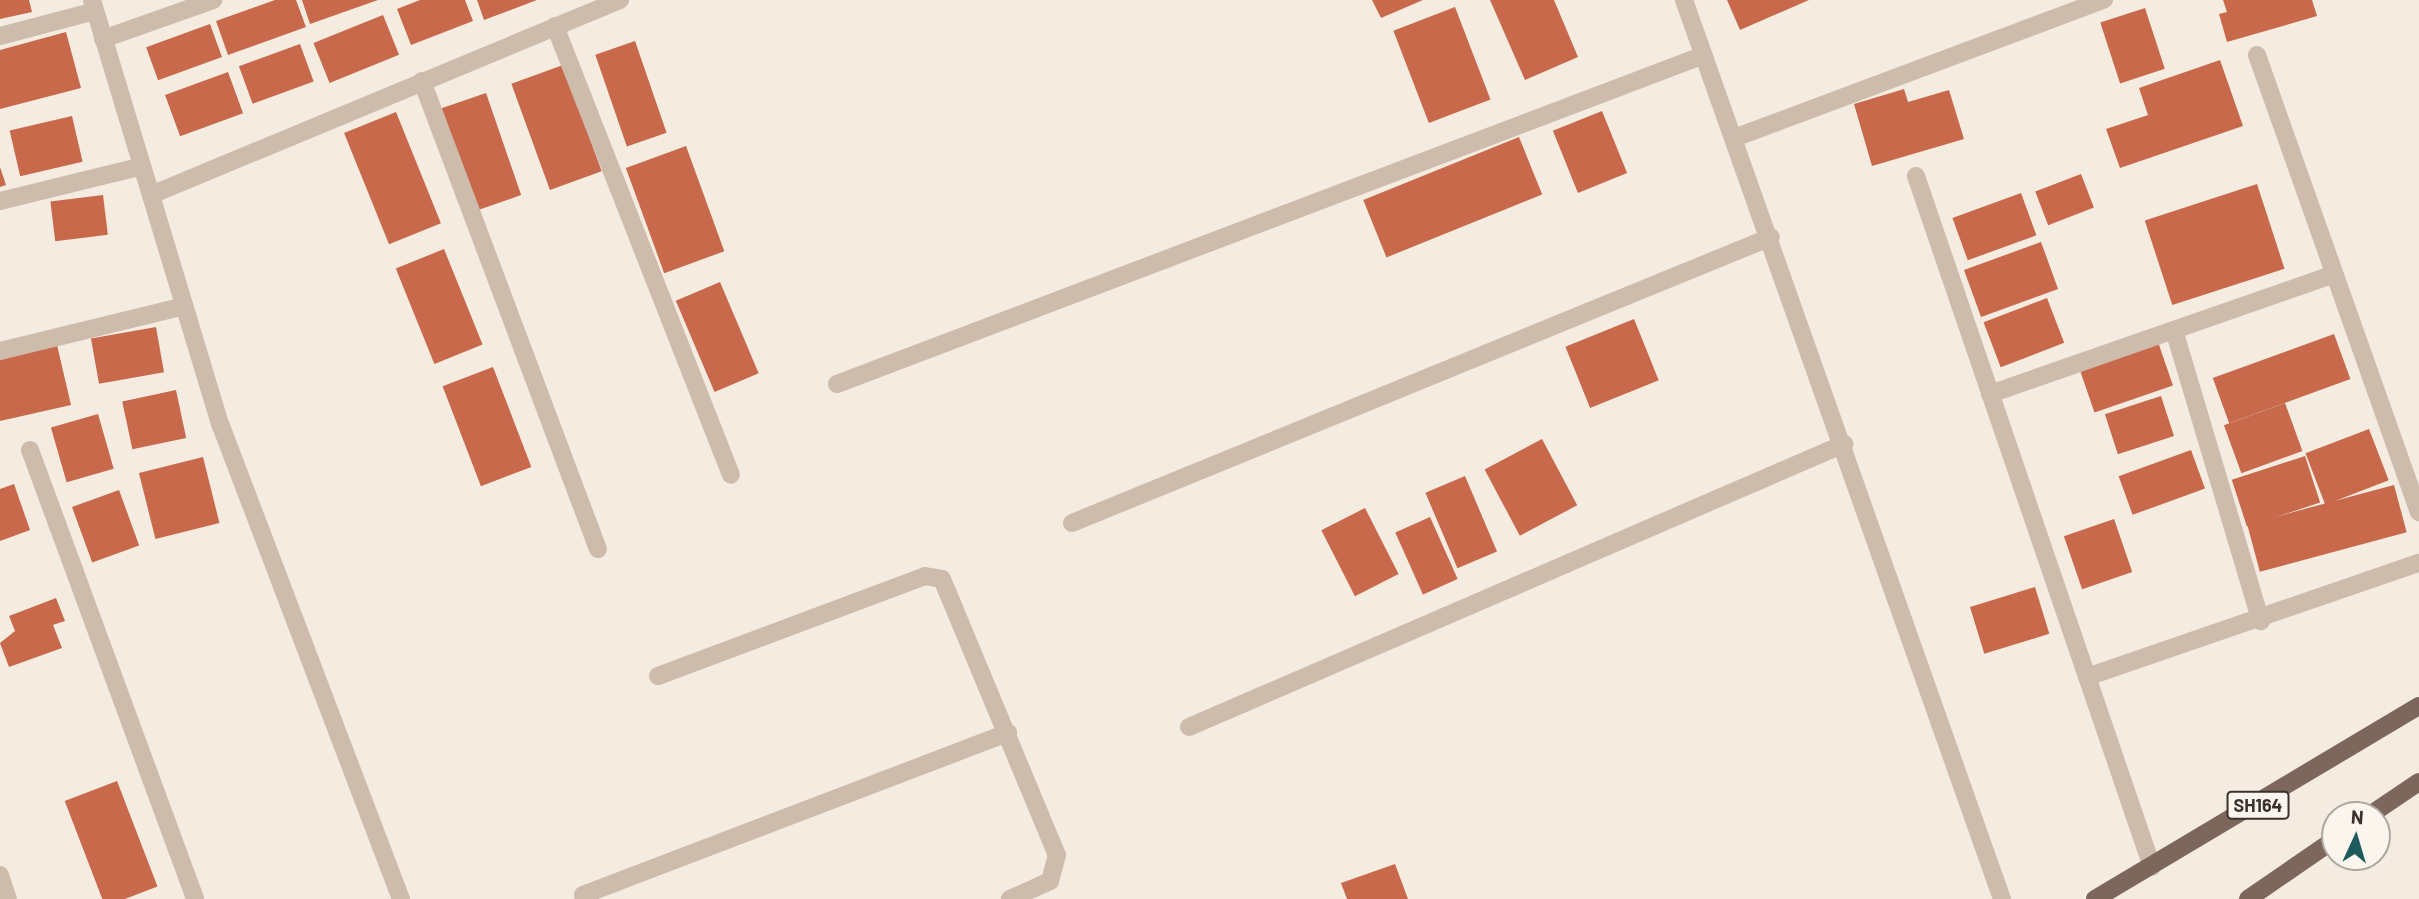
<!DOCTYPE html>
<style>
body{margin:0}
#map{position:relative;width:2419px;height:899px;overflow:hidden;background:#f4ebe1;font-family:Barlow,sans-serif}
div>[style]{position:absolute}
[style*='--x']{left:calc(var(--x)*1px);top:calc(var(--y)*1px);width:calc(var(--w)*1px);rotate:calc(var(--a)*1deg)}
.building>*{inset:0;background:#c8694b;transform-origin:0 0}
.minor>*{height:18px;margin:-9px;padding:0 9px;transform-origin:9px;border-radius:9px;background:#cdbbac}
.major>*{height:18px;margin:-9px;padding:0 9px;transform-origin:9px;border-radius:9px;background:#7d675c}
span{translate:-50% -50%;white-space:nowrap;text-align:center;line-height:1.15;-webkit-text-stroke:7px #fbf5ee;paint-order:stroke}
.shield-label span{padding:2px 5px;background:#fbf5ee;border:2px solid;border-radius:5px;-webkit-text-stroke-width:0}
.shield-label{font-size:18px;color:#3b302b;font-weight:700}
.north{position:absolute;left:2321px;top:801px;width:70px;height:70px;box-sizing:border-box;background:#fbf5ee;border:2px solid #aea6a0;border-radius:50%;rotate:4deg;font-size:19px;font-weight:700;line-height:28px;text-align:center;color:#3b302b}
.north::after{content:'';display:block;margin:auto;width:24px;height:32px;background:#1f5a5e;clip-path:polygon(50% 0,100% 100%,50% 72%,0 100%)}
</style>
<div id="map">
<div class="building">
<div style="clip-path:polygon(0 0,29px 0,32px 12px,0 19px)"></div>
<div style="clip-path:polygon(275px 0,296px 0,306px 27px,228px 55px,216px 21px)"></div>
<div style="clip-path:polygon(302px 0,378px 0,310px 24px)"></div>
<div style="clip-path:polygon(420px 0,465px 0,473px 21px,411px 45px,397px 9px)"></div>
<div style="clip-path:polygon(477px 0,537px 0,484px 20px)"></div>
<div style="clip-path:polygon(1372px 0,1423px 0,1381px 18px)"></div>
<div style="clip-path:polygon(1490px 0,1554px 0,1578px 57px,1525px 80px)"></div>
<div style="clip-path:polygon(1727px 0,1809px 0,1740px 30px)"></div>
<div style="clip-path:polygon(2223px 0,2312px 0,2317px 16px,2227px 42px,2219px 14px,2227px 12px)"></div>
<div style="left:1455px;top:7px;width:99px;height:66px;rotate:69deg"></div>
<div style="left:2145px;top:8px;width:64px;height:47px;rotate:72deg"></div>
<div style="left:383px;top:15px;width:43px;height:75px;rotate:68deg"></div>
<div style="left:210px;top:24px;width:35px;height:68px;rotate:70deg"></div>
<div style="clip-path:polygon(66px 32px,81px 88px,0 109px,0 50px)"></div>
<div style="left:635px;top:41px;width:97px;height:42px;rotate:71deg"></div>
<div style="left:300px;top:44px;width:40px;height:65px;rotate:70deg"></div>
<div style="clip-path:polygon(2220px 60px,2243px 126px,2120px 168px,2106px 129px,2148px 115px,2139px 88px)"></div>
<div style="left:563px;top:65px;width:113px;height:55px;rotate:70deg"></div>
<div style="left:228px;top:72px;width:44px;height:67px;rotate:70deg"></div>
<div style="clip-path:polygon(1904px 89px,1908px 102px,1949px 90px,1964px 139px,1872px 166px,1854px 104px)"></div>
<div style="left:486px;top:93px;width:108px;height:47px;rotate:71deg"></div>
<div style="left:1602px;top:111px;width:67px;height:53px;rotate:68deg"></div>
<div style="left:396px;top:112px;width:120px;height:56px;rotate:68deg"></div>
<div style="left:72px;top:116px;width:47px;height:64px;rotate:77deg"></div>
<div style="left:1519px;top:137px;width:62px;height:168px;rotate:68deg"></div>
<div style="left:686px;top:146px;width:112px;height:64px;rotate:70deg"></div>
<div style="clip-path:polygon(0 167px,6px 185px,0 187px)"></div>
<div style="left:2081px;top:174px;width:36px;height:49px;rotate:69deg"></div>
<div style="left:2257px;top:184px;width:89px;height:118px;rotate:72deg"></div>
<div style="left:2021px;top:193px;width:45px;height:73px;rotate:70deg"></div>
<div style="left:103px;top:195px;width:40px;height:53px;rotate:83deg"></div>
<div style="left:2041px;top:242px;width:50px;height:82px;rotate:70deg"></div>
<div style="left:444px;top:249px;width:103px;height:52px;rotate:68deg"></div>
<div style="left:720px;top:282px;width:99px;height:48px;rotate:67deg"></div>
<div style="left:2047px;top:298px;width:48px;height:68px;rotate:69deg"></div>
<div style="left:1634px;top:319px;width:66px;height:74px;rotate:68deg"></div>
<div style="left:156px;top:327px;width:46px;height:66px;rotate:80deg"></div>
<div style="left:2334px;top:334px;width:48px;height:129px;rotate:70deg"></div>
<div style="left:2158px;top:342px;width:46px;height:83px;rotate:71deg"></div>
<div style="clip-path:polygon(57px 345px,71px 405px,0 421px,0 358px)"></div>
<div style="left:493px;top:367px;width:107px;height:54px;rotate:69deg"></div>
<div style="left:176px;top:390px;width:49px;height:55px;rotate:78deg"></div>
<div style="left:2161px;top:396px;width:42px;height:59px;rotate:72deg"></div>
<div style="left:2285px;top:403px;width:51px;height:65px;rotate:70deg"></div>
<div style="left:98px;top:414px;width:57px;height:49px;rotate:74deg"></div>
<div style="left:2369px;top:429px;width:55px;height:68px;rotate:69deg"></div>
<div style="left:1542px;top:439px;width:75px;height:65px;rotate:62deg"></div>
<div style="left:2191px;top:450px;width:41px;height:77px;rotate:70deg"></div>
<div style="left:2305px;top:456px;width:49px;height:77px;rotate:72deg"></div>
<div style="left:203px;top:457px;width:68px;height:66px;rotate:76deg"></div>
<div style="left:1465px;top:476px;width:82px;height:43px;rotate:67deg"></div>
<div style="clip-path:polygon(14px 484px,30px 530px,0 541px,0 489px)"></div>
<div style="left:2394px;top:485px;width:49px;height:152px;rotate:75deg"></div>
<div style="left:119px;top:490px;width:59px;height:50px;rotate:70deg"></div>
<div style="left:1365px;top:508px;width:74px;height:49px;rotate:63deg"></div>
<div style="left:1430px;top:517px;width:68px;height:38px;rotate:66deg"></div>
<div style="left:2114px;top:519px;width:56px;height:53px;rotate:71deg"></div>
<div style="left:2035px;top:587px;width:49px;height:68px;rotate:73deg"></div>
<div style="clip-path:polygon(56px 598px,65px 621px,53px 625px,62px 648px,9px 667px,0 643px,15px 631px,9px 616px)"></div>
<div style="left:117px;top:781px;width:113px;height:56px;rotate:69deg"></div>
<div style="clip-path:polygon(1395px 864px,1408px 899px,1347px 899px,1341px 883px)"></div>
</div>
<div class="minor">
<div style="--x:92;--y:0;--w:445;--a:73.2"></div>
<div style="--x:221;--y:426;--w:506;--a:69.17"></div>
<div style="--x:1684;--y:0;--w:954;--a:70.52"></div>
<div style="--x:555;--y:26;--w:482;--a:68.6"></div>
<div style="--x:0;--y:36;--w:98;--a:-14.7"></div>
<div style="--x:103;--y:39;--w:117;--a:-19.5"></div>
<div style="--x:2257;--y:55;--w:485;--a:70.5"></div>
<div style="--x:422;--y:81;--w:500;--a:69.4"></div>
<div style="--x:1734;--y:138;--w:395;--a:-20.5"></div>
<div style="--x:1916;--y:176;--w:730;--a:71.14"></div>
<div style="--x:151;--y:195;--w:508;--a:-22.58"></div>
<div style="--x:0;--y:201;--w:146;--a:-13.8"></div>
<div style="--x:2174;--y:330;--w:304;--a:73.4"></div>
<div style="--x:0;--y:351;--w:189;--a:-13.7"></div>
<div style="--x:837;--y:384;--w:927;--a:-20.78"></div>
<div style="--x:1990;--y:394;--w:364;--a:-19.2"></div>
<div style="--x:30;--y:450;--w:478;--a:69.8"></div>
<div style="--x:1072;--y:523;--w:755;--a:-22.25"></div>
<div style="--x:658;--y:676;--w:285;--a:-20.5"></div>
<div style="--x:925;--y:576;--w:17;--a:10"></div>
<div style="--x:942;--y:579;--w:299;--a:67.4"></div>
<div style="--x:1057;--y:855;--w:27;--a:105"></div>
<div style="--x:1050;--y:881;--w:44;--a:155.8"></div>
<div style="--x:2087;--y:677;--w:351;--a:-19"></div>
<div style="--x:1189;--y:727;--w:714;--a:-23.37"></div>
<div style="--x:0;--y:875;--w:25;--a:72"></div>
<div style="--x:583;--y:895;--w:455;--a:-20.9"></div>
</div>
<div class="major">
<div style="--x:2370;--y:815;--w:59;--a:-34"></div>
<div style="--x:2095;--y:899;--w:377;--a:-30.8"></div>
<div style="--x:2248;--y:899;--w:106;--a:-34.6"></div>
</div>
<div class="shield-label">
<span style="left:2258px;top:805px">SH164</span>
</div>
<div class="north">N</div>
</div>
